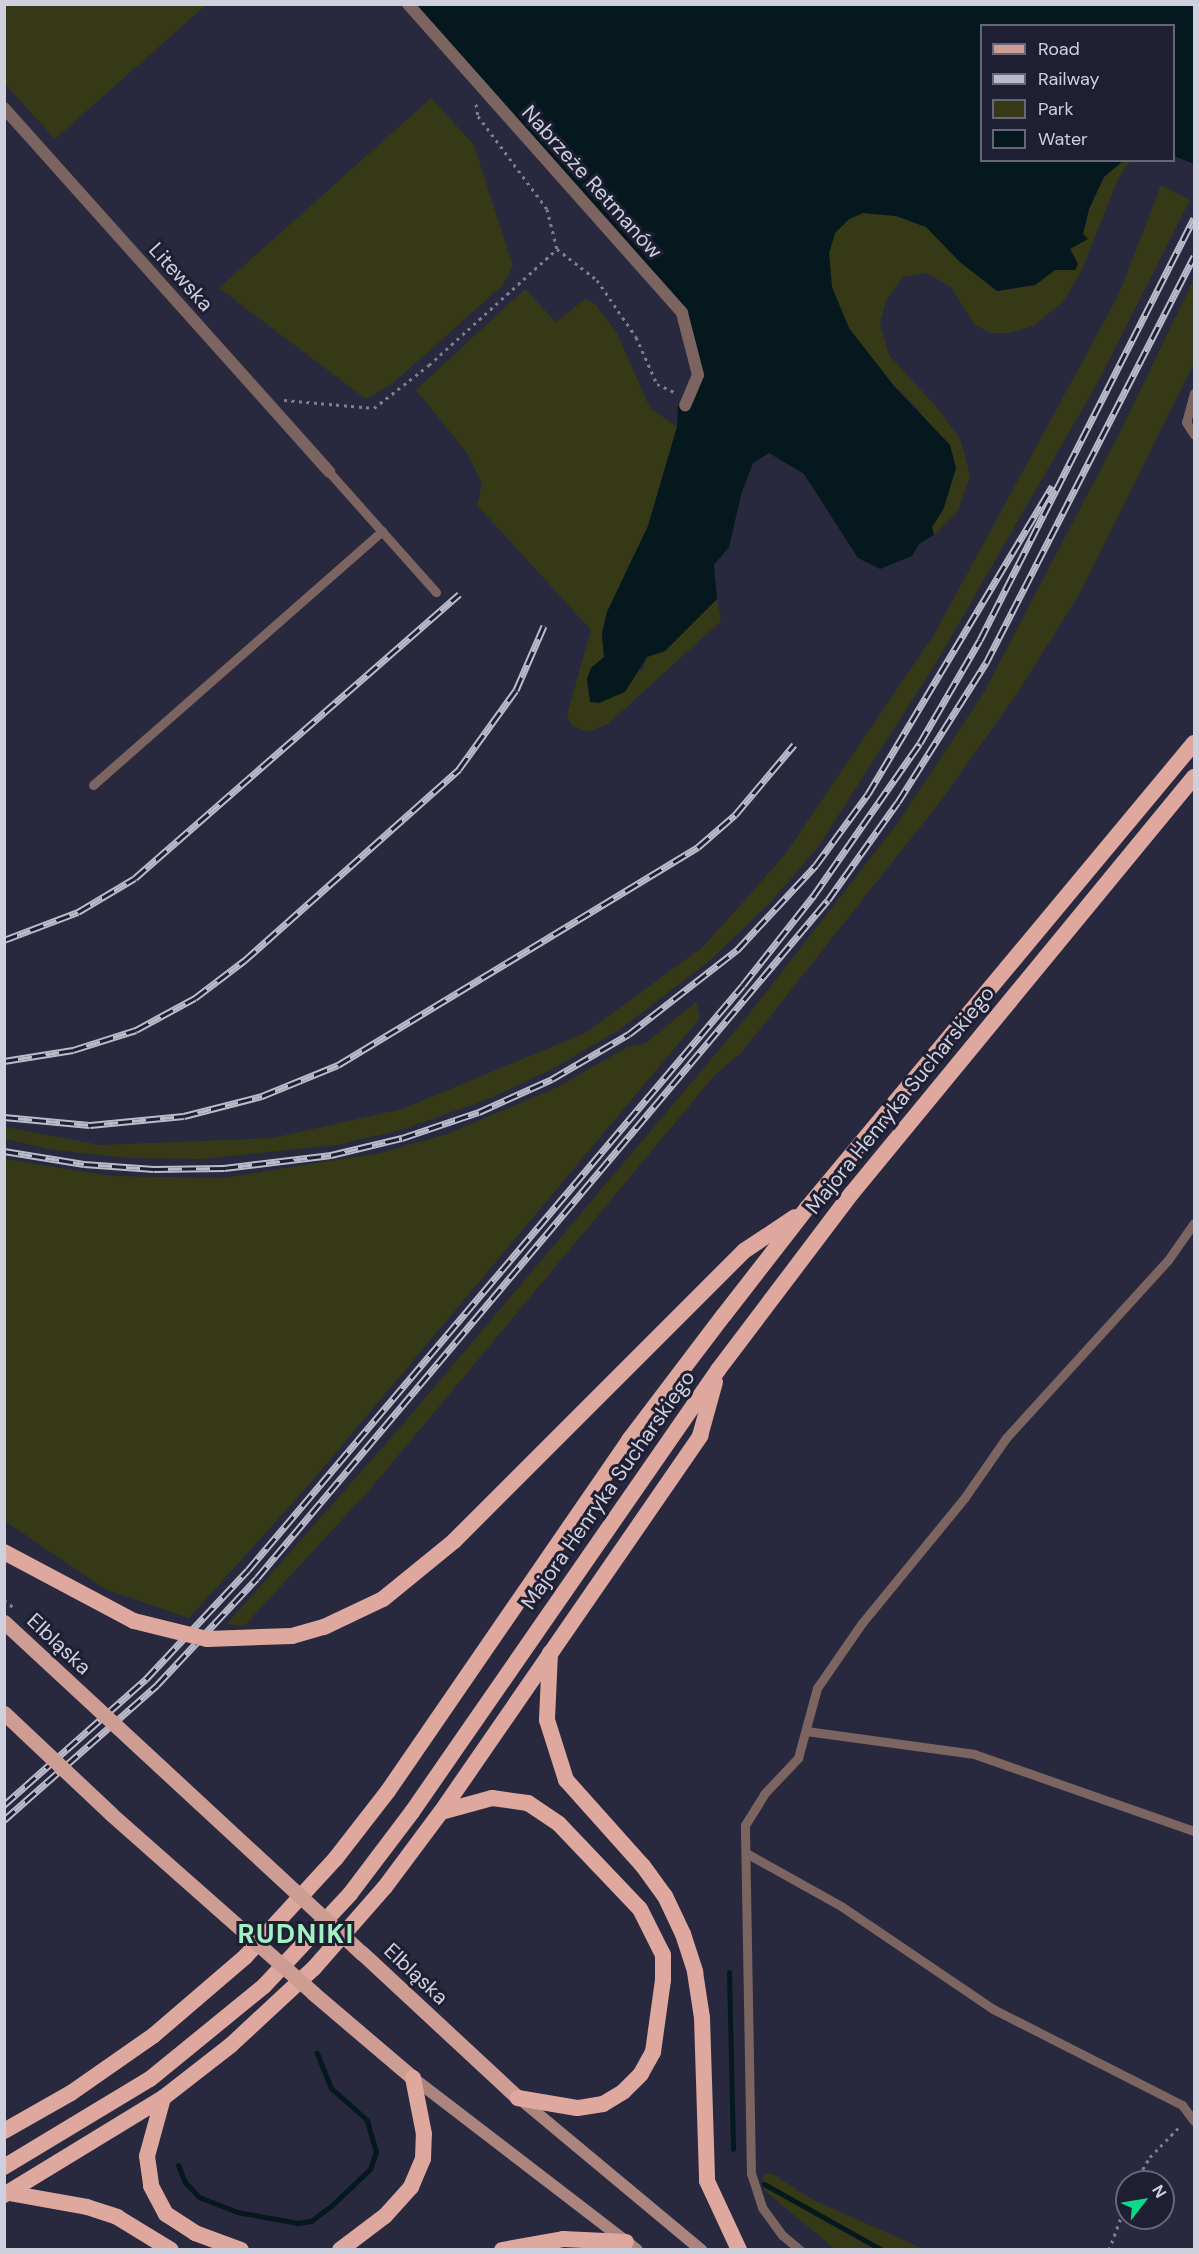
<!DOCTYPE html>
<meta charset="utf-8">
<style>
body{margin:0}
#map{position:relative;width:1199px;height:2254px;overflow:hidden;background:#28293e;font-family:"DM Sans",sans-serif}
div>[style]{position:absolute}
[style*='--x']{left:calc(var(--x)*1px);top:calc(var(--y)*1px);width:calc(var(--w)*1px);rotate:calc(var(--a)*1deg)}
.green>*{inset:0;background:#363916}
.water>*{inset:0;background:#04181d}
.stream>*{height:5px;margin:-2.5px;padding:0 2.5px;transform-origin:2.5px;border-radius:2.5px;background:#04181d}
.path>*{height:3px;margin-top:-1.5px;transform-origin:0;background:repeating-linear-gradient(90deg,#7d7e90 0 3px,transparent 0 7.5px)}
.service>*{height:9px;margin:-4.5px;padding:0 4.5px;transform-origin:4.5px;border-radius:4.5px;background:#7c6560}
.pedestrian>*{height:12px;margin:-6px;padding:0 6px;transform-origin:6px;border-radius:6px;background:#7c6560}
.minor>*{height:12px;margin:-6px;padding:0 6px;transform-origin:6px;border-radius:6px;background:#7c6560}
.secondary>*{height:12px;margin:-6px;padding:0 6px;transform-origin:6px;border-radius:6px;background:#aa847d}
.primary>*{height:15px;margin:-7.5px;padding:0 7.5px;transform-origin:7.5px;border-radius:7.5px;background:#cd9d93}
.trunk>*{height:16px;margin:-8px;padding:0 8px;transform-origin:8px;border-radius:8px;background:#dea89e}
.rail>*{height:7px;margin-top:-3.5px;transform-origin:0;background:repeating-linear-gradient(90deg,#1f1f33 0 14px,#babbca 0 28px);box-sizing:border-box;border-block:2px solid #babbca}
.path-bridge>*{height:3px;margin-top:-1.5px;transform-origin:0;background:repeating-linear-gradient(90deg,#7d7e90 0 3px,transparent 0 7.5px)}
.primary-bridge>*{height:15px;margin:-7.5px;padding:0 7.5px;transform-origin:7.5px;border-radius:7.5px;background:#cd9d93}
.trunk-bridge>*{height:16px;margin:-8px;padding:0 8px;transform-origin:8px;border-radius:8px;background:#dea89e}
span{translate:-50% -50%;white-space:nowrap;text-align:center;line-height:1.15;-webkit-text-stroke:6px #1f1f33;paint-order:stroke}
.street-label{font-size:21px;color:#cfd0de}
.district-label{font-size:27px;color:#a2f1c3;font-weight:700;letter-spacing:1.5px}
.frame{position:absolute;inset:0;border:6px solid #cfd0de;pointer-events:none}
.legend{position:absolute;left:980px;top:24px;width:195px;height:138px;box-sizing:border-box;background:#1f1f33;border:2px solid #656677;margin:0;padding:8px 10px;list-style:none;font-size:18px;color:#cfd0de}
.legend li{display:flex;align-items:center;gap:12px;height:30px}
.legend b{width:30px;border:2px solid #656677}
.north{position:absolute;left:1115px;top:2170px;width:60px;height:60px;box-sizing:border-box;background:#1f1f33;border:2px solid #656677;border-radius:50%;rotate:59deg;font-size:16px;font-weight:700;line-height:24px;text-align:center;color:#cfd0de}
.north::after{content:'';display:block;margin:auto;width:21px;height:27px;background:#0cd98a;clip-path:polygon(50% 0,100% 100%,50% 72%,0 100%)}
</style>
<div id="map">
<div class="green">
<div style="clip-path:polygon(5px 4px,206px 4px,206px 5px,55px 139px,5px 84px)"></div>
<div style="clip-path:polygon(431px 98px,474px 145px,513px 266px,502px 286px,393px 383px,366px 399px,219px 288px)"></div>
<div style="clip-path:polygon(1123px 161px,1130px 161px,1118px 179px,1082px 270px,1063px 302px,1033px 326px,1010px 333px,990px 333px,974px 324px,951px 287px,927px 273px,903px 277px,886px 301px,880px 324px,889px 355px,941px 412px,961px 441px,970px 476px,958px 511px,934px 535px,932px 527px,943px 510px,956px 468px,917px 408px,894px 386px,849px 329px,832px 287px,829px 253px,835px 233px,849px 219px,863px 213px,896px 216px,926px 227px,960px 262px,997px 291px,1035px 285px,1055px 270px,1068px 270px,1078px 264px,1070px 248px,1083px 234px,1089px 209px,1104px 177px)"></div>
<div style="clip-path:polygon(1161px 185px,1190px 200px,1098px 382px,936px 663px,818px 847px,770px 903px,707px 963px,619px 1030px,554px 1068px,486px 1100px,401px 1130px,336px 1145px,202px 1159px,127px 1158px,54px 1150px,5px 1139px,5px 1127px,100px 1145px,273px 1138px,402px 1109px,585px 1033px,703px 947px,784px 856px,935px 633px,1119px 294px)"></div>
<div style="clip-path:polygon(1194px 279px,1194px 363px,1080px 593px,1016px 695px,943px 798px,742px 1052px,714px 1076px,372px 1487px,244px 1626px,227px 1624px,404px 1423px,746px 1018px,897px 824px,983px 694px,1119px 434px)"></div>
<div style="clip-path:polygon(525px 289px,556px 322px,585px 299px,595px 304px,617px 333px,650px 408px,677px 427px,648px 526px,607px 612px,602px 634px,604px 657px,591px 668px,642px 671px,647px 657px,665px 651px,717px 599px,721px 621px,608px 724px,587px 732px,572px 726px,567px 715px,591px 630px,477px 505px,482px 484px,468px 454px,416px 390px)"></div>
<div style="clip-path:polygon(696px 1002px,700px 1018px,313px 1480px,189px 1618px,105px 1589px,5px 1521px,5px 1159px,111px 1176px,223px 1178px,380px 1153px,447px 1134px,558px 1087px,627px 1047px,646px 1043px)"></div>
<div style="clip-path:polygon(766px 2174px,773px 2174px,811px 2199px,924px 2249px,835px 2249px,765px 2191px,762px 2178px)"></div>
</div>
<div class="water">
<div style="clip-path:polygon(412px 5px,1194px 5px,1194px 164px,1174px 156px,1174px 26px,982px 26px,982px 160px,1123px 161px,1104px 177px,1089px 209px,1083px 234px,1088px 239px,1070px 249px,1078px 264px,1075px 270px,1055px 270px,1035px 285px,997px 291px,960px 262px,926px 227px,896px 216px,863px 213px,849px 219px,835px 233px,829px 253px,832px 287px,849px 328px,894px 386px,950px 445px,956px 468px,943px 510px,932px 527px,934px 535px,919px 544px,912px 556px,880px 569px,858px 558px,804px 474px,769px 453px,753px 463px,741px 495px,729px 547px,714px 565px,717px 599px,665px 651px,647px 657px,625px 692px,599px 703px,590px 702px,587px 679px,591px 668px,604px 657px,602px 634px,607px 612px,648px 526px,677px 427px,678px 405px,685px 409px,700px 373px,686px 312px)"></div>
</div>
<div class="stream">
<div style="--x:729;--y:1972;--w:177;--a:88.7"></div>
<div style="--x:178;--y:2165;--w:18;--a:68"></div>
<div style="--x:185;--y:2182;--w:21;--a:47"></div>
<div style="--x:199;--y:2197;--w:41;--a:21.5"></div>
<div style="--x:237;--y:2212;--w:62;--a:10.2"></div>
<div style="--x:298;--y:2223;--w:13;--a:-9"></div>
<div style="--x:311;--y:2221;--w:25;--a:-37"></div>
<div style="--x:331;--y:2206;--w:54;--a:-43.5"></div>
<div style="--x:370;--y:2169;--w:18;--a:-71"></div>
<div style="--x:376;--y:2152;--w:33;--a:-106"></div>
<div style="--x:367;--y:2120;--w:48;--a:-138.4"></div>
<div style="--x:331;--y:2088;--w:38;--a:-112"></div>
<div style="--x:764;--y:2184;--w:135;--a:29.2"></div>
</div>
<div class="path">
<div style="--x:476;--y:104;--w:12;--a:81"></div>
<div style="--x:478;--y:116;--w:116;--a:53.4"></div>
<div style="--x:547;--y:209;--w:41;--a:76"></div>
<div style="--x:284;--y:400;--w:90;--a:5.1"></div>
<div style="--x:374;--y:408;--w:70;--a:-38"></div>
<div style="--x:429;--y:365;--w:173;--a:-42.2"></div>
<div style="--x:557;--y:249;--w:51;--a:37.8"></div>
<div style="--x:597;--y:280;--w:69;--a:55.6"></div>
<div style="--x:636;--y:337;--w:51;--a:65.9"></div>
<div style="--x:657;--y:384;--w:21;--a:25"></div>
<div style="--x:1135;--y:2182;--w:29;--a:-59"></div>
<div style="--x:1150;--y:2157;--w:45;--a:-45.9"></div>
<div style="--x:1109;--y:2250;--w:52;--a:-69.8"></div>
</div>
<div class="service">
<div style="--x:1194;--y:393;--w:30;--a:105"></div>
<div style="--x:1186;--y:422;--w:15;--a:58"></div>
<div style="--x:329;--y:472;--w:161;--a:48.3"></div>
<div style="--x:93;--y:785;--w:385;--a:-41.3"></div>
<div style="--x:806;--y:1731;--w:170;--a:7.8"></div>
<div style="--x:974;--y:1754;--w:233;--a:19.3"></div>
<div style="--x:746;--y:1853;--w:109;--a:29.2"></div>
<div style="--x:841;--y:1906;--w:184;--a:34.1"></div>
<div style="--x:993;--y:2009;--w:212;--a:26.9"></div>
<div style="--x:1182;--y:2105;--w:20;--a:53"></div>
<div style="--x:800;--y:2250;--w:23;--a:-140"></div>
<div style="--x:782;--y:2235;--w:34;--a:-126"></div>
<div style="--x:762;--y:2207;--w:35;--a:-108"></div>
<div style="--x:751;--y:2174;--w:349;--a:-91"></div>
<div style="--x:745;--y:1825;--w:36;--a:-58"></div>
<div style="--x:764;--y:1794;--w:50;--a:-46.6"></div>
<div style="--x:798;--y:1758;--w:73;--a:-74.8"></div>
<div style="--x:817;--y:1688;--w:79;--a:-55.3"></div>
<div style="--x:862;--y:1623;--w:163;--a:-50.7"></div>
<div style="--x:965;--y:1497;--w:72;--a:-55.2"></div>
<div style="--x:1006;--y:1438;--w:241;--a:-47.7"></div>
<div style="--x:1168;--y:1260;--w:45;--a:-54.9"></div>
</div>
<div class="pedestrian">
<div style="--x:408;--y:4;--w:413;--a:48.4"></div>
<div style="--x:682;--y:313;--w:64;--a:75.5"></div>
<div style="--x:698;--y:375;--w:33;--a:113"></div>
</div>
<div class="minor">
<div style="--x:4;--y:108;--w:488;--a:48.2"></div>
</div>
<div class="secondary">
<div style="--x:413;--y:2078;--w:282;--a:37.5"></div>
<div style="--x:520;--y:2099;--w:236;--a:39.8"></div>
</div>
<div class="primary">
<div style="--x:362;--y:1953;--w:213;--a:42.9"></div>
<div style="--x:313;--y:1993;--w:131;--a:40.4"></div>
</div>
<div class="trunk">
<div style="--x:383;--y:1599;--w:92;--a:-39.2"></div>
<div style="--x:454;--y:1541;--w:410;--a:-45"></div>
<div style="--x:744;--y:1251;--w:61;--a:-33.7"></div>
<div style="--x:550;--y:1653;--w:67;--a:92.6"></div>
<div style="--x:547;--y:1720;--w:63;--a:72.4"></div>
<div style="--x:566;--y:1780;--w:115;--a:48.2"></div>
<div style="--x:643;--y:1866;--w:37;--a:54"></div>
<div style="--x:665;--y:1896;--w:42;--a:64.7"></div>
<div style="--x:683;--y:1934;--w:40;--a:72"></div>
<div style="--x:695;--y:1972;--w:47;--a:81.3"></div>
<div style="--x:702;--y:2018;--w:163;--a:88.2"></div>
<div style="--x:707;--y:2181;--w:76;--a:65.1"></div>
<div style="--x:441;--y:1812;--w:53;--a:-15.4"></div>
<div style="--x:492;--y:1798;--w:36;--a:8"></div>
<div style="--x:528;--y:1803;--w:37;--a:34"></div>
<div style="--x:559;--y:1824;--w:117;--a:46.4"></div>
<div style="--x:640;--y:1909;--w:51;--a:63.4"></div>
<div style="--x:663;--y:1955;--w:25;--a:90"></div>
<div style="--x:663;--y:1980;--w:73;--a:97.9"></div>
<div style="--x:653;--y:2052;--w:25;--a:119"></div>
<div style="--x:641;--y:2074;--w:25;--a:135"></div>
<div style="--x:623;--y:2092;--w:23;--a:149"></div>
<div style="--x:603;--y:2104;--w:26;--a:171"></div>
<div style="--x:577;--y:2108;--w:60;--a:-170.4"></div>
<div style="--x:163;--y:2098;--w:60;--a:105.4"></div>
<div style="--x:147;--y:2156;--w:30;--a:82"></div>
<div style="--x:151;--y:2186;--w:32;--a:62"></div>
<div style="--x:166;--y:2214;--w:35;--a:33"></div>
<div style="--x:195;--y:2233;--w:49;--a:20.3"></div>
<div style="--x:4;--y:2131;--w:77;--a:-29.6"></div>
<div style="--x:71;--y:2093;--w:101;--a:-34.9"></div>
<div style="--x:154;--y:2035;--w:120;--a:-40.6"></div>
<div style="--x:245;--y:1957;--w:134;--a:-47.4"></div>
<div style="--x:336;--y:1858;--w:85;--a:-52.2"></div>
<div style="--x:388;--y:1791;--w:426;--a:-55.5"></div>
<div style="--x:629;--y:1440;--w:157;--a:-52.8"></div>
<div style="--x:724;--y:1315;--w:135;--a:-52.2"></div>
<div style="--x:807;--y:1208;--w:605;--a:-50.23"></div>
<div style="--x:4;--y:2167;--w:170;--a:-31.1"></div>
<div style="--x:150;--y:2079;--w:147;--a:-39.2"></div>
<div style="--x:264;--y:1986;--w:126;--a:-46.9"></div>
<div style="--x:350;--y:1894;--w:103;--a:-52.9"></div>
<div style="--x:412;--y:1812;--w:538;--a:-55.3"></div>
<div style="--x:718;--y:1370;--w:222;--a:-52.9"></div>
<div style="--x:852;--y:1193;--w:539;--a:-50.58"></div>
<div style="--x:9;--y:2193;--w:79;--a:10.2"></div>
<div style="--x:87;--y:2207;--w:32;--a:18"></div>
<div style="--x:117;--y:2217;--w:63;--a:31.4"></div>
<div style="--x:4;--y:2195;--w:186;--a:-31.4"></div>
<div style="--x:163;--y:2098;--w:86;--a:-37.9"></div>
<div style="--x:231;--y:2045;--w:113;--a:-42.9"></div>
<div style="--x:314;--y:1968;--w:108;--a:-48.8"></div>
<div style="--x:385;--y:1887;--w:94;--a:-53.3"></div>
<div style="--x:441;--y:1812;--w:457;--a:-55.4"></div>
<div style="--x:700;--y:1436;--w:56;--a:-74.5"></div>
<div style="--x:340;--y:2250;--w:56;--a:-37.1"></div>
<div style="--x:385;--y:2216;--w:39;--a:-48"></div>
<div style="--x:411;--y:2187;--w:30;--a:-67"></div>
<div style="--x:423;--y:2159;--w:25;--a:-88"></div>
<div style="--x:424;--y:2134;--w:57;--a:-101.1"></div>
<div style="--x:502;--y:2250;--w:62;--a:-10.2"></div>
<div style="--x:563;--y:2239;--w:63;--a:2.7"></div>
</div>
<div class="rail">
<div style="--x:4;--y:940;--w:79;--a:-20.7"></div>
<div style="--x:78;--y:912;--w:66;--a:-30.8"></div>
<div style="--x:135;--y:878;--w:431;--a:-41.2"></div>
<div style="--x:4;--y:1061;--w:70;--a:-9.1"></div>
<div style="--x:73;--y:1050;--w:66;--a:-17.6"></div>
<div style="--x:136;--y:1030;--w:67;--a:-28.5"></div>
<div style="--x:195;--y:998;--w:63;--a:-37.2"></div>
<div style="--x:245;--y:960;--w:287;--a:-41.7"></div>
<div style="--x:459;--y:769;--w:97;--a:-54.2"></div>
<div style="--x:516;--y:690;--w:70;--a:-66.4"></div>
<div style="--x:4;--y:1117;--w:86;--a:5.3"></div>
<div style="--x:90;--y:1125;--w:94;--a:-5.5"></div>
<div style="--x:184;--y:1116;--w:81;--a:-14.4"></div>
<div style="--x:262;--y:1096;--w:82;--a:-22.2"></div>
<div style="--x:338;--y:1065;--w:421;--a:-31.2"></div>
<div style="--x:698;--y:847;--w:49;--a:-40.9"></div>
<div style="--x:735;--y:815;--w:92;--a:-49.9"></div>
<div style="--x:4;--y:1151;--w:81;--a:9.2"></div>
<div style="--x:84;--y:1164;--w:70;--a:4.1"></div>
<div style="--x:154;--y:1169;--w:70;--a:-0.8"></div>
<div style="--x:224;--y:1168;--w:108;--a:-6.9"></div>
<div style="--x:331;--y:1155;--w:73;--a:-13.5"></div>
<div style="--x:402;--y:1138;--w:81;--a:-18.7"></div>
<div style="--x:479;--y:1112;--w:80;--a:-24.3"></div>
<div style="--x:552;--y:1079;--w:89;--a:-30.3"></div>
<div style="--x:629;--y:1034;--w:137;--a:-37.9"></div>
<div style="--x:737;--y:950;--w:116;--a:-47.1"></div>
<div style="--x:816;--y:865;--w:88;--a:-53.8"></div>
<div style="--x:868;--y:794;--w:359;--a:-59.1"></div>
<div style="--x:4;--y:1805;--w:190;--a:-41.6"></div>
<div style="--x:146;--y:1679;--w:149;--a:-46.9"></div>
<div style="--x:248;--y:1570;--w:766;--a:-49.76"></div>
<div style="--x:743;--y:985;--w:115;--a:-51.7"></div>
<div style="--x:814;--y:895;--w:185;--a:-55.1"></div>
<div style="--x:920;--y:743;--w:119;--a:-59.8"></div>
<div style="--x:980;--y:640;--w:473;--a:-63.1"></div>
<div style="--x:4;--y:1820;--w:204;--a:-41.4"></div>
<div style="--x:157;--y:1685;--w:146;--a:-46.9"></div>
<div style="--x:257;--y:1578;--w:886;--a:-49.9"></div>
<div style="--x:828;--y:900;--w:120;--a:-54.5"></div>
<div style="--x:898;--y:802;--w:165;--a:-57.7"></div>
<div style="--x:986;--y:663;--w:457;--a:-62.9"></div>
</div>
<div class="path-bridge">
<div style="--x:4;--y:1600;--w:11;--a:38"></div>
</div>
<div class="primary-bridge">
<div style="--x:4;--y:1622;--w:488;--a:42.8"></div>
<div style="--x:4;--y:1713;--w:147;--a:43.3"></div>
<div style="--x:111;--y:1814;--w:270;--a:41.5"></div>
</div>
<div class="trunk-bridge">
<div style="--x:4;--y:1552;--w:147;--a:28"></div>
<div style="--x:134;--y:1621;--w:75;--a:13.9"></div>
<div style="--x:207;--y:1639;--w:85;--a:-2"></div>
<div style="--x:292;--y:1636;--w:33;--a:-16"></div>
<div style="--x:324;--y:1627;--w:65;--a:-25.4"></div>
</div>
<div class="street-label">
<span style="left:592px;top:182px;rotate:48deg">Nabrzeże Retmanów</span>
<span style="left:181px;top:277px;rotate:48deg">Litewska</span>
<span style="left:900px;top:1100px;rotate:-51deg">Majora Henryka Sucharskiego</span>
<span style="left:608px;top:1490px;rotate:-55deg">Majora Henryka Sucharskiego</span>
<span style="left:59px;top:1644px;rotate:43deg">Elbląska</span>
<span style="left:416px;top:1974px;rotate:43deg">Elbląska</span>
</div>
<div class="district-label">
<span style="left:296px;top:1934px">RUDNIKI</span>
</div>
<div class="frame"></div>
<ul class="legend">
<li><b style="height:8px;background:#cd9d93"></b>Road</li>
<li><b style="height:8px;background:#babbca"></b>Railway</li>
<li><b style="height:16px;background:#363916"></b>Park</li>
<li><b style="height:16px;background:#04181d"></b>Water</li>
</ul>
<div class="north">N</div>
</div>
